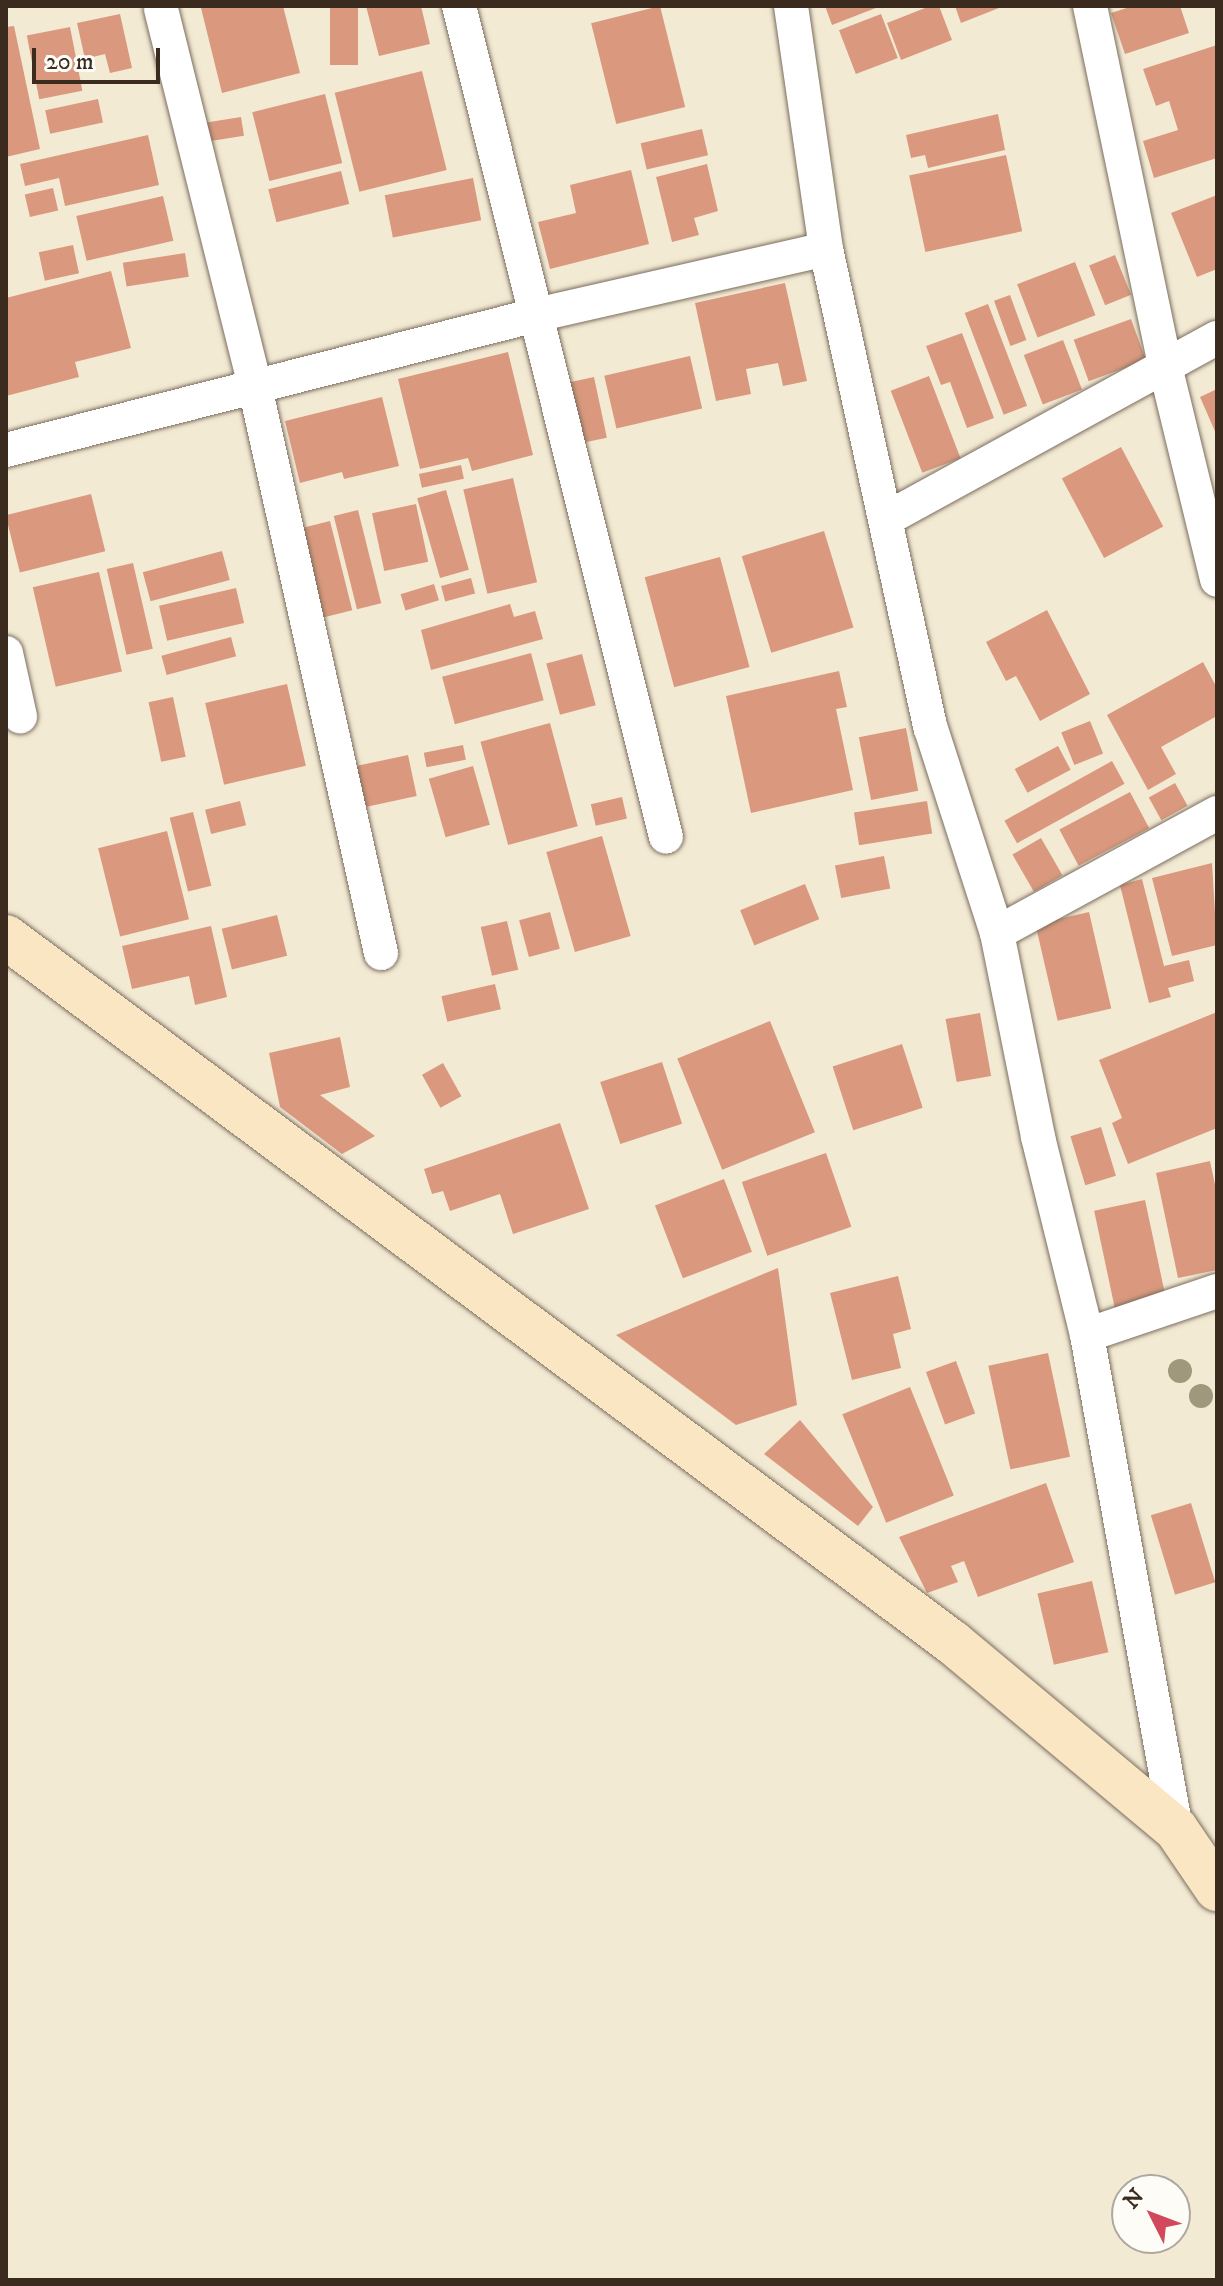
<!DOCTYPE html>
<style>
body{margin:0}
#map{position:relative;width:1223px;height:2286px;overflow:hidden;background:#f3ead4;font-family:"IM FELL DW Pica",serif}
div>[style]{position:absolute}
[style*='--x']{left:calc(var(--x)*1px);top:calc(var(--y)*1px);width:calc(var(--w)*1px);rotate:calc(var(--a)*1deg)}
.building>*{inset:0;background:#da997e;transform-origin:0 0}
.roads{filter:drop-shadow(0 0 2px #7b6d5e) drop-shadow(0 0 2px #7b6d5e)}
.street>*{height:34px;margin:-17px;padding:0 17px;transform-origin:17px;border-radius:17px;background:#fff}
.secondary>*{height:44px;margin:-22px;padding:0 22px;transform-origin:22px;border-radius:22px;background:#fbe6c4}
.trees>*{width:24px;height:24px;margin:-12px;border-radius:50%;background:#a0987c}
span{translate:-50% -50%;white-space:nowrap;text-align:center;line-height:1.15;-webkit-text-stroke:6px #fdfcf7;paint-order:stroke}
.frame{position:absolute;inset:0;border:8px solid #3b2a1e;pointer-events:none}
.north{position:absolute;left:1111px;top:2174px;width:80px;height:80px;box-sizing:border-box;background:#fdfcf7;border:2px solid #afa8a0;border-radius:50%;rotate:312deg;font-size:22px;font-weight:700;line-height:32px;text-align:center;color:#3b2a1e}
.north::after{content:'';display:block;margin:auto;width:28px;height:36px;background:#d1495b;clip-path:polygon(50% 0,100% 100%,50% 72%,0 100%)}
.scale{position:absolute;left:32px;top:48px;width:128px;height:36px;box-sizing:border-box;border:4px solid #3b2a1e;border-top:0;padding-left:10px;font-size:24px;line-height:28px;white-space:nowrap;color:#3b2a1e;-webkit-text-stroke:6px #fdfcf7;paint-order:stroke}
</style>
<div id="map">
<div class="building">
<div style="clip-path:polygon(283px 6px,300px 73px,222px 93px,201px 8px)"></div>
<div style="left:330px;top:6px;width:28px;height:59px"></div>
<div style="clip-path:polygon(366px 6px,421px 6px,430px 44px,379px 56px)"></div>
<div style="left:660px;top:6px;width:104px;height:71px;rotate:76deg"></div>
<div style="clip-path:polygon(825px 6px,881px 6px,832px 25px)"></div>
<div style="clip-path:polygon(930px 6px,939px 6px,952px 40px,901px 60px,887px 23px)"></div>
<div style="clip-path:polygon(955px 6px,1004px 6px,961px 23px)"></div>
<div style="clip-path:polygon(1133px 6px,1180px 6px,1189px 33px,1125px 54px,1111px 13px)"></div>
<div style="clip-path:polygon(120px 14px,132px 68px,110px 73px,105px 54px,85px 59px,77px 23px)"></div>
<div style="left:881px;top:14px;width:47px;height:45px;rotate:69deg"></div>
<div style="clip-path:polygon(14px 26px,40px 149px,6px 157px,6px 27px)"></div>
<div style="left:70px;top:27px;width:65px;height:44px;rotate:79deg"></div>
<div style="clip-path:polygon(1217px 45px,1217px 158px,1154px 178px,1143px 141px,1178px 130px,1169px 101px,1156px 106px,1143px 69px)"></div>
<div style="left:422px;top:71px;width:102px;height:90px;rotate:76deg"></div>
<div style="left:325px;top:94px;width:71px;height:75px;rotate:76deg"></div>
<div style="left:98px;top:99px;width:24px;height:54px;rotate:78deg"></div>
<div style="clip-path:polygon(998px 114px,1005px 150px,928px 168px,925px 155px,911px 158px,906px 135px)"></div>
<div style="left:241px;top:117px;width:19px;height:35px;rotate:81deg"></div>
<div style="left:702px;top:129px;width:27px;height:63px;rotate:77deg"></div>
<div style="clip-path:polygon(148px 135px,159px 185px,65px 206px,59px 178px,25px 186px,20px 164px)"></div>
<div style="left:1006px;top:155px;width:78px;height:99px;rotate:78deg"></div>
<div style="clip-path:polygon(707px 164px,718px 211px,694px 218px,699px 235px,672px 242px,656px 177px)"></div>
<div style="clip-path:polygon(631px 170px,649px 244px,550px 269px,538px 222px,576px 213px,570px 185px)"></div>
<div style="left:341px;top:171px;width:34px;height:75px;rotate:76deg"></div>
<div style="left:473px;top:178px;width:43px;height:90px;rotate:79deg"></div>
<div style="left:53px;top:188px;width:23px;height:29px;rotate:77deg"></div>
<div style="clip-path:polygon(1217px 195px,1217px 269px,1197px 277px,1171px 213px)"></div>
<div style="left:163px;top:196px;width:46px;height:89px;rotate:77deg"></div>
<div style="left:73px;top:245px;width:29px;height:35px;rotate:78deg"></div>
<div style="left:185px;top:253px;width:24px;height:63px;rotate:81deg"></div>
<div style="left:1115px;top:255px;width:43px;height:28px;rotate:68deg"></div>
<div style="left:1075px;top:262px;width:57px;height:62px;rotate:69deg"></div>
<div style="clip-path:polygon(111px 271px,131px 348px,75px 362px,79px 377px,6px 396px,6px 298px)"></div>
<div style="clip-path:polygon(785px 283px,807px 381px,783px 386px,778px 363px,746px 369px,751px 394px,716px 401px,695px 303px)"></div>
<div style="left:1010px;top:295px;width:48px;height:17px;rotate:70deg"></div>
<div style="left:988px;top:304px;width:109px;height:25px;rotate:69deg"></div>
<div style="left:1131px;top:319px;width:44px;height:61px;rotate:70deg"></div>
<div style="clip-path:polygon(962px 333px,994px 418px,967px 428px,950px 382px,941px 385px,926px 346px)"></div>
<div style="left:1063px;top:340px;width:53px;height:42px;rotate:69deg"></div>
<div style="clip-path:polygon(508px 352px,533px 455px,472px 471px,468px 458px,420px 469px,398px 379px)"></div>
<div style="left:690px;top:356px;width:54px;height:88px;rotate:77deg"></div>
<div style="left:929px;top:376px;width:88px;height:41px;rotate:69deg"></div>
<div style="left:594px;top:377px;width:62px;height:32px;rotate:78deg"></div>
<div style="clip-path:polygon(1217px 389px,1217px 436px,1200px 397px)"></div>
<div style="clip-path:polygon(382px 397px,399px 466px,344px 479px,342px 472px,300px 483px,285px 421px)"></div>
<div style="left:1121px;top:447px;width:90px;height:67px;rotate:62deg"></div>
<div style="left:461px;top:465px;width:14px;height:43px;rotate:78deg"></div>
<div style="left:513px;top:478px;width:107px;height:51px;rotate:77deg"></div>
<div style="left:446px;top:490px;width:83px;height:30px;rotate:74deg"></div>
<div style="left:91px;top:494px;width:59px;height:88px;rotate:76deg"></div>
<div style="left:416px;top:504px;width:59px;height:45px;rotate:78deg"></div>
<div style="left:358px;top:510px;width:96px;height:25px;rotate:76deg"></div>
<div style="left:330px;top:521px;width:92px;height:35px;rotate:76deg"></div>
<div style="left:824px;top:531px;width:101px;height:86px;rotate:73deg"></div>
<div style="left:222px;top:551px;width:30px;height:82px;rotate:75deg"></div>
<div style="left:720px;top:557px;width:114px;height:78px;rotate:75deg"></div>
<div style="left:133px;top:563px;width:88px;height:27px;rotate:77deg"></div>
<div style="left:99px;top:572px;width:102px;height:68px;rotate:77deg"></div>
<div style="left:471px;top:578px;width:16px;height:31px;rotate:75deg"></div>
<div style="left:434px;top:584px;width:17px;height:35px;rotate:73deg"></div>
<div style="left:236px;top:588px;width:36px;height:79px;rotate:77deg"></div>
<div style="clip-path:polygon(510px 604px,514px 617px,535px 611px,543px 639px,431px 670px,421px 630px)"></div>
<div style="clip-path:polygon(1047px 610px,1090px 694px,1040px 721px,1016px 676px,1006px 681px,986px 642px)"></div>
<div style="left:231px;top:637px;width:20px;height:72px;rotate:75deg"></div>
<div style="left:531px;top:653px;width:49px;height:92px;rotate:75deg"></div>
<div style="left:582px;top:654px;width:53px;height:37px;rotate:75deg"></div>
<div style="clip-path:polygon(1203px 662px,1217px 688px,1217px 716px,1161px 747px,1176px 774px,1148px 790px,1107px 715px)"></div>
<div style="clip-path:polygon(839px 671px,847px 707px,836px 709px,853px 790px,751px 813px,726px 696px)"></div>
<div style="left:287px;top:684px;width:84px;height:84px;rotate:77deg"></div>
<div style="left:173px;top:697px;width:61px;height:25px;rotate:78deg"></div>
<div style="left:1090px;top:721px;width:35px;height:31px;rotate:68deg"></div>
<div style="left:550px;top:723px;width:107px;height:72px;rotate:75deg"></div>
<div style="left:906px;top:728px;width:64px;height:48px;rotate:79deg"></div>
<div style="left:463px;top:745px;width:15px;height:40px;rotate:79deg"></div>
<div style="left:1058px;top:746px;width:27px;height:49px;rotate:62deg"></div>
<div style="left:408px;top:755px;width:42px;height:57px;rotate:78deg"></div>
<div style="left:1112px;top:761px;width:26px;height:123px;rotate:61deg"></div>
<div style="left:473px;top:766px;width:61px;height:46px;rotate:74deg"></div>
<div style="left:1175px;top:783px;width:26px;height:30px;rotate:61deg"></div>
<div style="left:1130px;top:792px;width:41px;height:80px;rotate:62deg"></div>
<div style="left:622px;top:797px;width:22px;height:32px;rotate:77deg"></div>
<div style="left:240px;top:801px;width:25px;height:36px;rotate:76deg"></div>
<div style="left:927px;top:801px;width:33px;height:74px;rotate:81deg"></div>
<div style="left:193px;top:812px;width:76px;height:24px;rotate:76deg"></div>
<div style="left:167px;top:831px;width:91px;height:71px;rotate:76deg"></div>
<div style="left:602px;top:836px;width:104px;height:58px;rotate:74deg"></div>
<div style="left:1041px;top:838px;width:43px;height:33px;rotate:60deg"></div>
<div style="left:884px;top:856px;width:33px;height:50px;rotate:79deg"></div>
<div style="clip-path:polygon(1212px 863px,1217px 945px,1172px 956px,1152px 878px)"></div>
<div style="clip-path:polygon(1142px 879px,1164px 966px,1189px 960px,1194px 981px,1168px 988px,1171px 997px,1149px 1003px,1120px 885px)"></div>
<div style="left:805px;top:884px;width:38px;height:70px;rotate:68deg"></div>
<div style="left:550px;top:912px;width:38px;height:32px;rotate:75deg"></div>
<div style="left:1089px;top:912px;width:99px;height:55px;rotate:77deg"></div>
<div style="left:277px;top:915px;width:42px;height:57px;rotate:76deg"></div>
<div style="left:507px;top:921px;width:50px;height:27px;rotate:77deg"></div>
<div style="clip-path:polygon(211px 926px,227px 997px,195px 1005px,189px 976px,132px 989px,122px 946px)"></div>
<div style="left:495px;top:984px;width:26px;height:55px;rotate:77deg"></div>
<div style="clip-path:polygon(1217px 1012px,1217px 1128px,1128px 1164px,1112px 1123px,1122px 1118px,1099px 1060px)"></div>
<div style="left:980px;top:1013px;width:64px;height:35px;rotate:80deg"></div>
<div style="left:770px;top:1021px;width:120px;height:100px;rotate:68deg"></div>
<div style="clip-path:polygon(340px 1037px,350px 1087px,320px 1095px,375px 1136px,342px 1154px,280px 1107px,269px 1053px)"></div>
<div style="left:902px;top:1044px;width:67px;height:73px;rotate:72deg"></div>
<div style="left:662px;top:1062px;width:65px;height:65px;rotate:72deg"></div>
<div style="left:443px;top:1063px;width:38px;height:24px;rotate:61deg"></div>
<div style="clip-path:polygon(560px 1123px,589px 1209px,513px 1234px,500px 1194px,450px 1211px,443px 1191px,432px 1194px,424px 1169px)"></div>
<div style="left:1101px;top:1127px;width:51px;height:32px;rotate:73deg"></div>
<div style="left:826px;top:1153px;width:78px;height:89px;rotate:71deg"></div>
<div style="clip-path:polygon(1210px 1161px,1217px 1194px,1217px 1270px,1178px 1278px,1156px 1173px)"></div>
<div style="left:724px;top:1179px;width:78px;height:74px;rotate:69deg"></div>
<div style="left:1145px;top:1200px;width:99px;height:52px;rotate:78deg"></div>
<div style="clip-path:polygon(778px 1268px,797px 1405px,736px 1425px,616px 1335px)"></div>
<div style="clip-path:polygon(898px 1276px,911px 1329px,893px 1334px,901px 1368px,852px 1380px,830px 1293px)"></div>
<div style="left:1048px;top:1353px;width:106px;height:61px;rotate:78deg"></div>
<div style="left:956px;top:1361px;width:56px;height:32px;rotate:70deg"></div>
<div style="left:910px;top:1387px;width:117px;height:73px;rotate:68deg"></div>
<div style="clip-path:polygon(800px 1420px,873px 1507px,858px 1526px,764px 1454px)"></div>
<div style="clip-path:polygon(1046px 1483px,1074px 1562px,978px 1597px,964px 1561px,951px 1566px,958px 1582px,927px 1593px,899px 1537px)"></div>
<div style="left:1191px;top:1503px;width:83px;height:42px;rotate:73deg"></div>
<div style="left:1092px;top:1581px;width:73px;height:56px;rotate:77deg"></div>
</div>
<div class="roads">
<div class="street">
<div style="--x:459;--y:6;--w:856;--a:76.01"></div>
<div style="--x:791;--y:6;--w:246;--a:81.8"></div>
<div style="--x:826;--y:249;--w:491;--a:77.7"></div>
<div style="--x:931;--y:729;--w:214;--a:72.1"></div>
<div style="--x:997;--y:933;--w:208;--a:78.6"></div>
<div style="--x:1038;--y:1137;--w:204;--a:76.1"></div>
<div style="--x:1087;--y:1335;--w:502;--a:79.79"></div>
<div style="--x:1090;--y:6;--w:368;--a:78.2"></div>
<div style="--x:1165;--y:366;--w:220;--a:76.3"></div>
<div style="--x:161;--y:9;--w:390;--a:76"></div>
<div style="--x:255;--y:387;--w:580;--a:77.45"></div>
<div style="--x:6;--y:450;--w:547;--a:-14.29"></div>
<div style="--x:536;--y:315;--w:297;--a:-12.8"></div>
<div style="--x:886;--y:519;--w:377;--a:-28.7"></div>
<div style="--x:6;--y:653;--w:65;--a:77.5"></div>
<div style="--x:997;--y:933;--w:251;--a:-28.6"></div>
<div style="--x:1087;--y:1335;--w:137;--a:-18.7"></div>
</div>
<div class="secondary">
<div style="--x:6;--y:937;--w:1180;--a:36.7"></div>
<div style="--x:952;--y:1642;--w:292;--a:39.9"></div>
<div style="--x:1176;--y:1829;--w:73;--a:55.7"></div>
</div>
</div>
<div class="trees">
<div style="left:1180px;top:1371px"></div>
<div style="left:1201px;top:1396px"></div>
</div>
<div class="frame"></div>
<div class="north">N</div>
<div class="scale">20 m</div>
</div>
